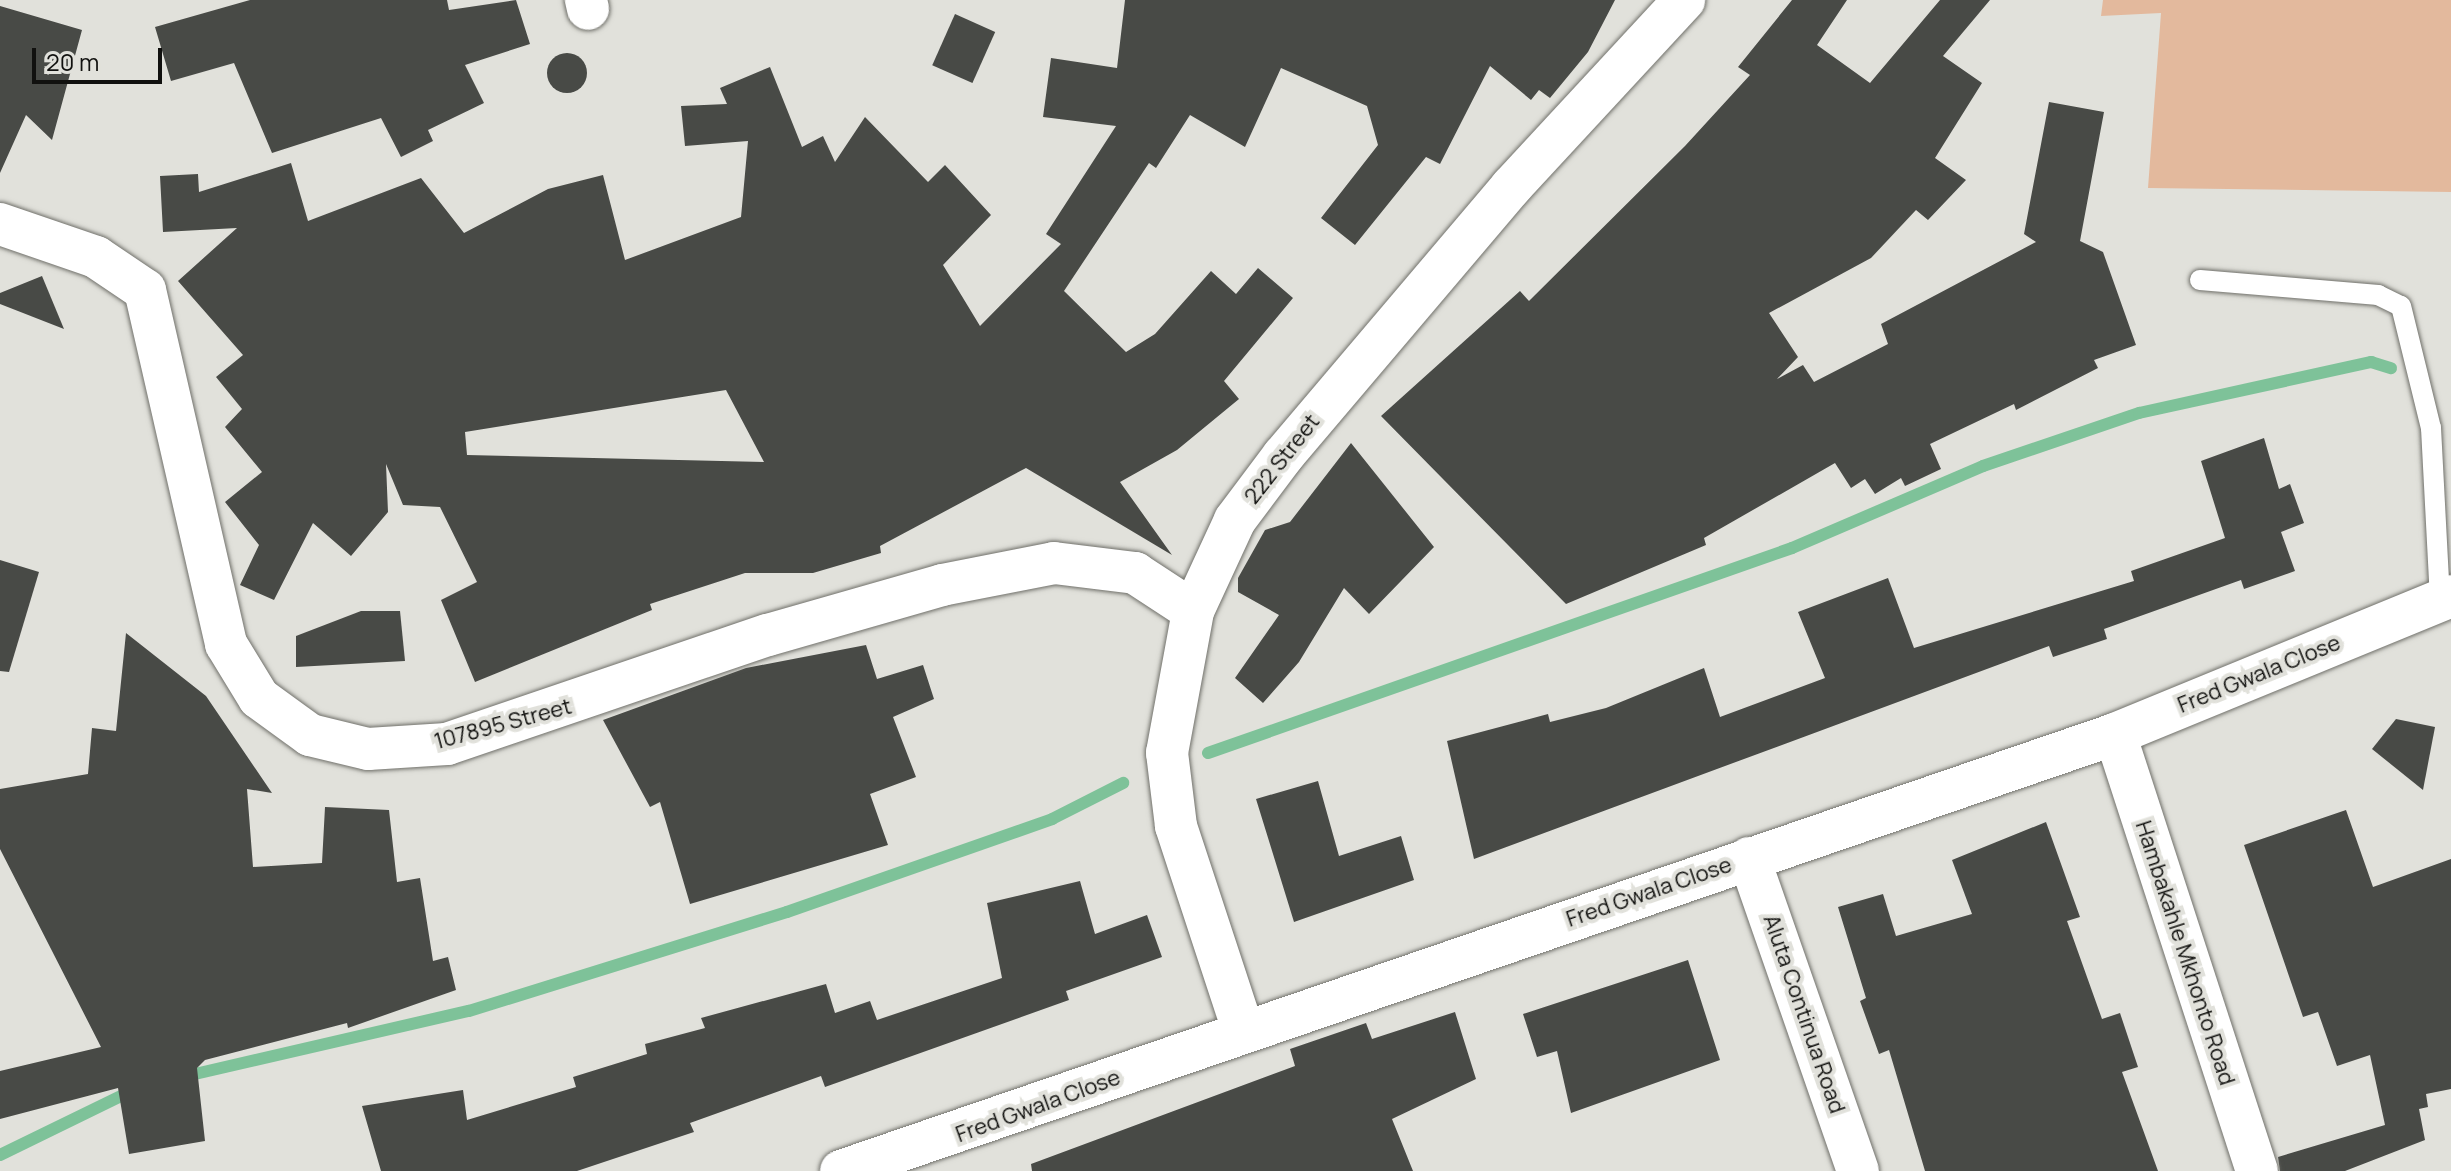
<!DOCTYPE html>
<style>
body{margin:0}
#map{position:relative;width:2451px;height:1171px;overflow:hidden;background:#e1e1db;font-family:Manrope,sans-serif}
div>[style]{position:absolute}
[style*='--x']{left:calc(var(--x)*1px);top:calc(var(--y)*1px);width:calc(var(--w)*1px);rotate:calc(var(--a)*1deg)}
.green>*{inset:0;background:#e3b99d}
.stream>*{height:12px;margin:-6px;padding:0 6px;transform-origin:6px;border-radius:6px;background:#7ec299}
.building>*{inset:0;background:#484a46;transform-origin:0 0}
.round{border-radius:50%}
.roads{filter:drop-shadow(0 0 2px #70706a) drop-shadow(0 0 2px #70706a)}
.service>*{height:20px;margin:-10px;padding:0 10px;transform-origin:10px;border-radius:10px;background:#fff}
.minor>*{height:42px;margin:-21px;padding:0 21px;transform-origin:21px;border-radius:21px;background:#fff}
span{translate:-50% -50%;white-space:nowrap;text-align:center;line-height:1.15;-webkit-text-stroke:8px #e1e1db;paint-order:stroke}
.street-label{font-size:22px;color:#11110f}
.scale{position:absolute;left:32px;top:48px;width:130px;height:36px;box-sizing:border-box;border:4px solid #11110f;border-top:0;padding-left:10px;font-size:24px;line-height:28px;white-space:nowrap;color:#11110f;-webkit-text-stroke:6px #e1e1db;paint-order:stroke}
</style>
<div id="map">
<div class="green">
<div style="clip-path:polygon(2103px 0,2451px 0,2451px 192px,2148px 188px,2161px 13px,2101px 16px)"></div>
</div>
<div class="stream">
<div style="--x:1208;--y:753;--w:619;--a:-19.34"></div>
<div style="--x:1792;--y:548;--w:208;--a:-23.2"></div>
<div style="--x:1983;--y:466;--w:165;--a:-18.8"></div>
<div style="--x:2139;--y:413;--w:238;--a:-12.4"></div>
<div style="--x:2371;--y:362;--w:21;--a:17"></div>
<div style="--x:182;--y:1077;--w:294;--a:-13"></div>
<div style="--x:469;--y:1011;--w:333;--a:-17.3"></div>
<div style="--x:787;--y:912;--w:281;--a:-19.3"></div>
<div style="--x:1052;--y:819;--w:80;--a:-26.9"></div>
<div style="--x:0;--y:1155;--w:148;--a:-26"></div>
</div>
<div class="building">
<div style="clip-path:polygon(250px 0,447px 0,449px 10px,516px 0,530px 44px,465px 65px,484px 103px,428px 130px,433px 141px,401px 157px,381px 118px,272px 153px,234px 63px,171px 81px,155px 27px)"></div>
<div style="clip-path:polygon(evenodd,1125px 0,1615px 0,1588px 52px,1550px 98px,1539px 90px,1531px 100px,1490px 66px,1440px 164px,1426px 157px,1355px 245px,1321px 218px,1378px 145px,1367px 106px,1281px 68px,1245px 147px,1190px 115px,1156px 168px,1149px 163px,1064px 291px,1126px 352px,1155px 334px,1211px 271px,1236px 294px,1258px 268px,1293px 298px,1224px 381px,1239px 399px,1177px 450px,1120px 482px,1172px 555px,1026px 468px,880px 546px,881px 553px,813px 573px,745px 573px,650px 604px,652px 610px,475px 682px,441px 600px,477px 582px,440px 507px,403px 505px,386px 464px,388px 512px,351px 556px,313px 523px,274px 600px,240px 585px,259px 545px,225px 502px,262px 472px,225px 427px,242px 409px,216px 377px,243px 355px,178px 281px,237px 228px,163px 232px,160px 176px,198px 174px,199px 192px,291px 163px,308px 221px,421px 178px,464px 233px,548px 189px,603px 175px,625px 260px,741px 217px,748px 141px,685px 146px,681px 106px,727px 104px,720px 88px,770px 67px,802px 147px,823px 136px,835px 162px,865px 117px,928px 182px,945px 165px,991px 215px,943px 265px,980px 326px,1061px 244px,1046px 234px,1116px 126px,1043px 117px,1051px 58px,1117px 68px,1125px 0,726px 390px,764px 462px,467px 455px,465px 432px,726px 390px)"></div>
<div style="clip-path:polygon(1792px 0,1847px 0,1817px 45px,1870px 83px,1940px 0,1990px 0,1943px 56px,1982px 83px,1935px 158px,1966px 180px,1928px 220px,1916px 210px,1871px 258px,1769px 313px,1798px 357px,1777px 379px,1803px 365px,1814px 382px,1888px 344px,1881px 324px,2036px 242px,2024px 234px,2049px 102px,2104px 112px,2080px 241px,2103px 252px,2136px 345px,2094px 360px,2098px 368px,2016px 410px,2014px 404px,1930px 444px,1941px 469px,1905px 486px,1901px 478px,1875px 494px,1865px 479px,1851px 488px,1835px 463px,1704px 538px,1706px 545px,1566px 604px,1381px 416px,1520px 291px,1529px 301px,1685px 146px,1750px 75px,1738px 67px)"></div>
<div style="clip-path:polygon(0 6px,82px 30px,52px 140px,26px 115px,0 173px)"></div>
<div style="left:955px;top:14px;width:44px;height:56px;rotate:24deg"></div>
<div class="round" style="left:547px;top:53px;width:40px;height:40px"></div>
<div style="clip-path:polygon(42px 276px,64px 329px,0 304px,0 293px)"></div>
<div style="clip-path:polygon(2264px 438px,2279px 489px,2290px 484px,2304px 523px,2281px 532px,2295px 571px,2244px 589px,2241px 580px,2104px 629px,2107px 639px,2053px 657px,2049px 646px,1474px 859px,1447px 741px,1548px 714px,1550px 722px,1606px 708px,1704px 668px,1720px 717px,1825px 678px,1798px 612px,1888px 578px,1914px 648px,2134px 581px,2131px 571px,2225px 538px,2201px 461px)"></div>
<div style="clip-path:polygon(1351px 443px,1434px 547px,1369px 614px,1344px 588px,1299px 662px,1263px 703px,1235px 678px,1279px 615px,1238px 592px,1238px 578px,1265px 530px,1290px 522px)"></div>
<div style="clip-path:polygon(0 560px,39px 572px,9px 672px,0 671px)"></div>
<div style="clip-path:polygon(361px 611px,400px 611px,405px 661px,296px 667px,296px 636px)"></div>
<div style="clip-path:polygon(126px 633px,206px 696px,272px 793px,247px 789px,253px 867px,322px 863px,325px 807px,389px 810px,397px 882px,420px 878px,433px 961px,448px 957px,456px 990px,348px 1028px,347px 1023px,205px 1060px,197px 1068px,205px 1141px,129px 1154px,118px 1088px,0 1119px,0 1071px,101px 1047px,0 849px,0 789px,88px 774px,92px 728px,116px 731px)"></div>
<div style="clip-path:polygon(866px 645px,877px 679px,923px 665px,934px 699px,893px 717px,916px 777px,870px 794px,888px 845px,690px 904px,660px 802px,650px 807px,603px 720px,746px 668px)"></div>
<div style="clip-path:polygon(2396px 719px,2435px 727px,2423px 790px,2372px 749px)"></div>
<div style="clip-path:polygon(1318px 781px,1339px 856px,1401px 836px,1414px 880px,1294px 922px,1256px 799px)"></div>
<div style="clip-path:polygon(2346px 810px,2373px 887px,2451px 859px,2451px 1089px,2426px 1094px,2428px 1107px,2419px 1109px,2425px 1140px,2345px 1171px,2280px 1171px,2278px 1157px,2385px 1125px,2370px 1055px,2337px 1066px,2318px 1012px,2303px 1017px,2244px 845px)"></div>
<div style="clip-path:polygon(2046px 822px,2080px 917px,2067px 921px,2102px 1019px,2120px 1013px,2138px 1067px,2122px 1072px,2158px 1171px,1925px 1171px,1889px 1050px,1879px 1054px,1860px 1001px,1866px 998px,1838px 907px,1883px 894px,1896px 936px,1972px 914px,1952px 860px)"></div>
<div style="clip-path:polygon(1080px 881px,1095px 934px,1147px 915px,1162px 957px,1066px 991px,1069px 1000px,825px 1087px,821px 1076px,690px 1123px,694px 1132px,577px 1171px,381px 1171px,362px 1106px,463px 1090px,467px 1120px,576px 1087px,573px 1077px,647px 1054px,645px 1044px,705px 1028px,701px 1018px,826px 984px,835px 1013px,870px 1001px,877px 1020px,1002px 978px,987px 903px)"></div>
<div style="clip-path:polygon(1688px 960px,1720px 1060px,1571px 1113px,1557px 1051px,1537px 1057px,1523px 1014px)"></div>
<div style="clip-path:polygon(1455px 1012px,1476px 1079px,1392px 1119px,1413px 1171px,1032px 1171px,1031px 1164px,1295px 1066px,1290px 1049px,1366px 1023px,1372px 1039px)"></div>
</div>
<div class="roads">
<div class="service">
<div style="--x:2200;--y:280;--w:179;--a:4.8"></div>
<div style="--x:2378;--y:295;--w:25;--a:26"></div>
<div style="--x:2401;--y:306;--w:126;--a:76.2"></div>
<div style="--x:2431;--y:428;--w:172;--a:87"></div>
</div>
<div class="minor">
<div style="--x:586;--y:0;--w:9;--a:77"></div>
<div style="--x:0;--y:224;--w:102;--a:19"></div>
<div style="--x:96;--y:257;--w:59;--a:34"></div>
<div style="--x:145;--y:290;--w:363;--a:77.1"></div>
<div style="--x:226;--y:644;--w:63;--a:58.6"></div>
<div style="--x:259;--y:698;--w:63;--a:36"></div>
<div style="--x:310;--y:735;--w:60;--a:13.6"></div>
<div style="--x:368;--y:749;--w:79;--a:-3.6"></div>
<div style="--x:447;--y:744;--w:339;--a:-18.8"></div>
<div style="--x:768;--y:635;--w:181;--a:-16"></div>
<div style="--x:942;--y:585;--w:114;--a:-11.1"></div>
<div style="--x:1054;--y:563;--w:82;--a:7"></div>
<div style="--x:1135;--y:573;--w:69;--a:33.2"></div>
<div style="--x:2115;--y:734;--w:459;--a:72"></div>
<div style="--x:1749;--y:858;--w:331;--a:70.8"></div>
<div style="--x:1243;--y:1030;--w:215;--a:-108.2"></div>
<div style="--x:1176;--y:826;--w:74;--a:-97"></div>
<div style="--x:1167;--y:753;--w:144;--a:-79.6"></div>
<div style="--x:1193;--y:611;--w:100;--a:-65.2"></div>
<div style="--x:1235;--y:520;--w:80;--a:-53.1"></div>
<div style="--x:1283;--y:456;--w:353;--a:-49.7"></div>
<div style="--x:1511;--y:187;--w:255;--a:-47.2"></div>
<div style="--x:841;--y:1171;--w:1347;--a:-18.93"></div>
<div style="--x:2115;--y:734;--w:363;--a:-22.3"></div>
</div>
</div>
<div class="street-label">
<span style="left:1282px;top:459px;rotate:-52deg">222 Street</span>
<span style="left:2259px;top:674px;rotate:-22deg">Fred Gwala Close</span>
<span style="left:503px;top:724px;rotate:-15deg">107895 Street</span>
<span style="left:1649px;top:892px;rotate:-19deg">Fred Gwala Close</span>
<span style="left:2185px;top:953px;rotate:72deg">Hambakahle Mkhonto Road</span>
<span style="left:1804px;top:1014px;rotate:71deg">Aluta Continua Road</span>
<span style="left:1038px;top:1106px;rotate:-20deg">Fred Gwala Close</span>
</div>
<div class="scale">20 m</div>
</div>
